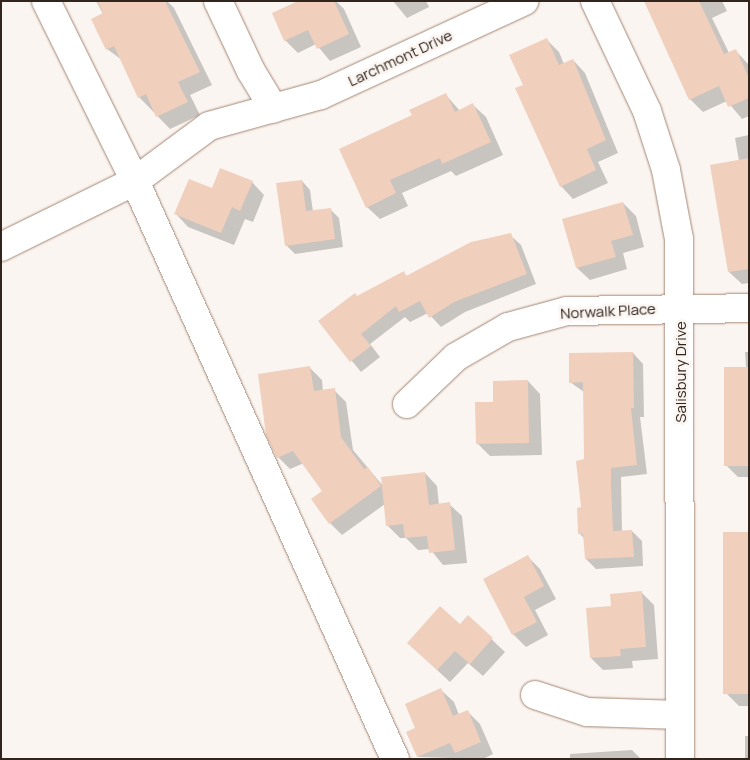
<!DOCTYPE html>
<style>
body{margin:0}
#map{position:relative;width:750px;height:760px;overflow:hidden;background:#fbf5f1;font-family:Manrope,sans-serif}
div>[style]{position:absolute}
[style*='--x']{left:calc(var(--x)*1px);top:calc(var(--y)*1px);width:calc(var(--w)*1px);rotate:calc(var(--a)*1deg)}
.shadow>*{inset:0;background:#0003}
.building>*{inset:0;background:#f0cfbc;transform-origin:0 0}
.roads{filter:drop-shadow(0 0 1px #a48674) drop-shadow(0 0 1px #a48674)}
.minor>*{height:28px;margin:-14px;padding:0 14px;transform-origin:14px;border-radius:14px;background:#fff}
span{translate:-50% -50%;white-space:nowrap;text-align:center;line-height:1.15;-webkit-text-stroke:5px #fbf5f1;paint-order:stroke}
.street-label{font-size:15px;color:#31251e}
.frame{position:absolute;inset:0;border:2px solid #31251e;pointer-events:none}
</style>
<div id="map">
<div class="shadow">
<div style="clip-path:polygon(96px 1px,167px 1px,174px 8px,212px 85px,190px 95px,200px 115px,170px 129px,139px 97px,122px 60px,107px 49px,103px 14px)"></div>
<div style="clip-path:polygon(297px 1px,336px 1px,344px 9px,361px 47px,330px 61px,316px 44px,298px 53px,285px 40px)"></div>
<div style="clip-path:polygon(393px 1px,426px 1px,429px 7px,407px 18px)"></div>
<div style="clip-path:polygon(645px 1px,722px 1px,727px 11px,712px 18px,729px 53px,735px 50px,749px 65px,749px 116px,742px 119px,727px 101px,703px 112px,690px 99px)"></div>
<div style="clip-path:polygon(547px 40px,559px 52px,564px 64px,573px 60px,585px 73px,618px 153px,598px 162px,608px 183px,573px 199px,561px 186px,525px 86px)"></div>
<div style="clip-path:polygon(446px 95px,460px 111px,473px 105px,486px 117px,503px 155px,456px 176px,451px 171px,402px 193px,408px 206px,380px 219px,367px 207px)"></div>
<div style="clip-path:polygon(749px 135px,749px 283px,742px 284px,729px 272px,739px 161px,735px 138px)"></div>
<div style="clip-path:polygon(302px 181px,310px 190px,313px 212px,330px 209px,339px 218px,343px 247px,295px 254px,287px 246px)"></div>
<div style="clip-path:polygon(252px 182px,264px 195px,253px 222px,245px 219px,234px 245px,188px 227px,176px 214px)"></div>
<div style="clip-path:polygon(623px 203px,636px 216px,644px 247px,623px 253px,627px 269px,590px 280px,577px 268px)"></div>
<div style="clip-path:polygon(510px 235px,521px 245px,536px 284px,465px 312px,441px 327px,428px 313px,410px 322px,405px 317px,370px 344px,380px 357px,361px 372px,320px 322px,403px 273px,408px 277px)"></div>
<div style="clip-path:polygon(745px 352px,749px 352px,749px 477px,738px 477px,726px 465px,746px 368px)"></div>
<div style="clip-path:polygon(633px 353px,643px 364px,644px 417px,640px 417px,647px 474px,621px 477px,622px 532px,632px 531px,642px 541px,643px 566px,596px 569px,586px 559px,585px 539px,580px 534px,586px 460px,584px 392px,570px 382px)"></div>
<div style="clip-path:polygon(310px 368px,322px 380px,323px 391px,334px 390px,346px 402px,353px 450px,383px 486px,425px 473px,437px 486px,439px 505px,449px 504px,462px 516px,467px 563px,443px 565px,430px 549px,418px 550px,406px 538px,400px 538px,388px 526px,385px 504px,342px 535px,330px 523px,323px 491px,304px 463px,290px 469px,278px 457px)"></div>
<div style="clip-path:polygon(528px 381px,540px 394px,542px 455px,490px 456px,477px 443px,495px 403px)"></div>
<div style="clip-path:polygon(749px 533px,749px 759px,729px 759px,745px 758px,745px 736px,749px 736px,748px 706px,739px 706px,727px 694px)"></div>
<div style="clip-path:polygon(528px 557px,540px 569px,556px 599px,535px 610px,548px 635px,526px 647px,513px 634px)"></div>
<div style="clip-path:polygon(642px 593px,654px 605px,658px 659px,632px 661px,633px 668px,603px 670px,591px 658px,612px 607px)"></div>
<div style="clip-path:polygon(468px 617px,505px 652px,483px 676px,468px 663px,450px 682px,408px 643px,460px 626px)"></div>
<div style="clip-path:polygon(441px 690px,454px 702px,459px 715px,467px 711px,480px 724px,493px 754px,483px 759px,418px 757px,407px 733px,417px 728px)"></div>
<div style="clip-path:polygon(632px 750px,641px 759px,570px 759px,570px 754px)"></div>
</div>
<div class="building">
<div style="clip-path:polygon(97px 1px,165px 1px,200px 72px,178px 82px,188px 102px,156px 117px,146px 94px,138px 98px,114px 46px,106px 50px,91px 19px,103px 13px)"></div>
<div style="clip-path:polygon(298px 1px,334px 1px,349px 34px,317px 49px,308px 30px,284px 41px,272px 13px)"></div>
<div style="clip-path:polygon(644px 1px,699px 1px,724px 54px,736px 49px,749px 78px,749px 98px,728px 107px,719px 86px,689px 100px)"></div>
<div style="clip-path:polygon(547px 38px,559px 65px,573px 59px,606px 140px,587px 149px,596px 170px,560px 187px,515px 88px,523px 85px,509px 55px)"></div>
<div style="clip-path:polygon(446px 93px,455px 112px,473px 103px,491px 142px,442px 164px,440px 158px,390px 180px,396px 193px,366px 208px,339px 149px,412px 115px,409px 110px)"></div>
<div style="clip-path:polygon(749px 158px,749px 269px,728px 272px,710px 165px)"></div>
<div style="clip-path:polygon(220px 168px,253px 181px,240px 211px,232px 207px,221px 233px,174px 214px,189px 179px,212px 188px)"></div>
<div style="clip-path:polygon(302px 180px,306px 211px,331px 208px,335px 239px,285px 246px,276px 183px)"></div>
<div style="clip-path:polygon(623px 202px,633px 235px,611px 241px,616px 257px,576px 268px,562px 219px)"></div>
<div style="clip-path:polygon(511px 233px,527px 274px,454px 302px,429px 318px,420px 301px,399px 312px,396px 306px,361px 334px,371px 346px,350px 362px,318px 321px,355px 293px,357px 296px,404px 271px,406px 276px,471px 242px)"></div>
<div style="clip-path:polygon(633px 352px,634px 408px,631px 408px,637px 465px,611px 468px,611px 485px,613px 531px,632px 530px,634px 557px,585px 559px,583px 534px,578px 534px,577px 508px,581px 507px,576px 461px,584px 459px,583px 382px,569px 383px,569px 353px)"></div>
<div style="clip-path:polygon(310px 366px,314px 391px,335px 388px,341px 437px,364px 469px,368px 467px,381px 486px,329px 524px,311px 499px,322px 491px,293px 451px,277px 458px,266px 435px,258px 374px)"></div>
<div style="left:724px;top:367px;width:25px;height:99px"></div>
<div style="clip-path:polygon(528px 380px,529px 443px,476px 444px,475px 402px,493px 402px,493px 381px)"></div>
<div style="clip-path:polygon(425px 472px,429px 505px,450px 502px,455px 550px,429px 553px,427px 536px,405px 538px,403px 524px,386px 526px,381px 477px)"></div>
<div style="left:723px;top:532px;width:26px;height:162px"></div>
<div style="clip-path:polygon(528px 555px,544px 586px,524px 597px,537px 622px,512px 635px,483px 579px)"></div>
<div style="clip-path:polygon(642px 591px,646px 647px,620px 649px,621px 656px,590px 658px,586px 608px,611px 606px,610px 594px)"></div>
<div style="clip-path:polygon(440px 606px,460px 624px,468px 615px,493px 638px,470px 664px,455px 651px,437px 670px,407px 643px)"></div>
<div style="clip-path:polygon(441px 688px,453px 716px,468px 710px,481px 742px,455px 753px,450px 743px,417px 757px,406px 732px,415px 728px,405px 704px)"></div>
</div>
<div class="roads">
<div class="minor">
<div style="--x:46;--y:1;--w:201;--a:63.7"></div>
<div style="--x:135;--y:181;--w:634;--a:65.78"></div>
<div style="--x:218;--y:1;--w:77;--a:64.8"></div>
<div style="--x:251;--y:71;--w:44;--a:58.8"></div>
<div style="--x:595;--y:1;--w:122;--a:64.7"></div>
<div style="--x:647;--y:111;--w:62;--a:72.1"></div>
<div style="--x:666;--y:170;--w:70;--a:79.3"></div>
<div style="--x:679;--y:239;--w:520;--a:89.89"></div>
<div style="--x:1;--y:247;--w:149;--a:-26.2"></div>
<div style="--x:135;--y:181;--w:92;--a:-36.6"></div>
<div style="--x:209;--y:126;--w:116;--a:-15.5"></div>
<div style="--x:321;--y:95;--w:224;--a:-24.8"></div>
<div style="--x:407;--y:404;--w:68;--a:-43.8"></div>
<div style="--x:456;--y:357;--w:60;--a:-30"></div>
<div style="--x:508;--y:327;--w:61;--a:-15.2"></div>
<div style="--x:567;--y:311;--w:182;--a:-0.9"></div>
<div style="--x:535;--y:695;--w:55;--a:18.1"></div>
<div style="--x:587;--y:712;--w:93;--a:1.8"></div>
</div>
</div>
<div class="street-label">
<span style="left:400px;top:58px;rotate:-25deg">Larchmont Drive</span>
<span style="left:608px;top:311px;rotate:-3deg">Norwalk Place</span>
<span style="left:681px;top:372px;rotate:-90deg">Salisbury Drive</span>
</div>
<div class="frame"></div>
</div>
